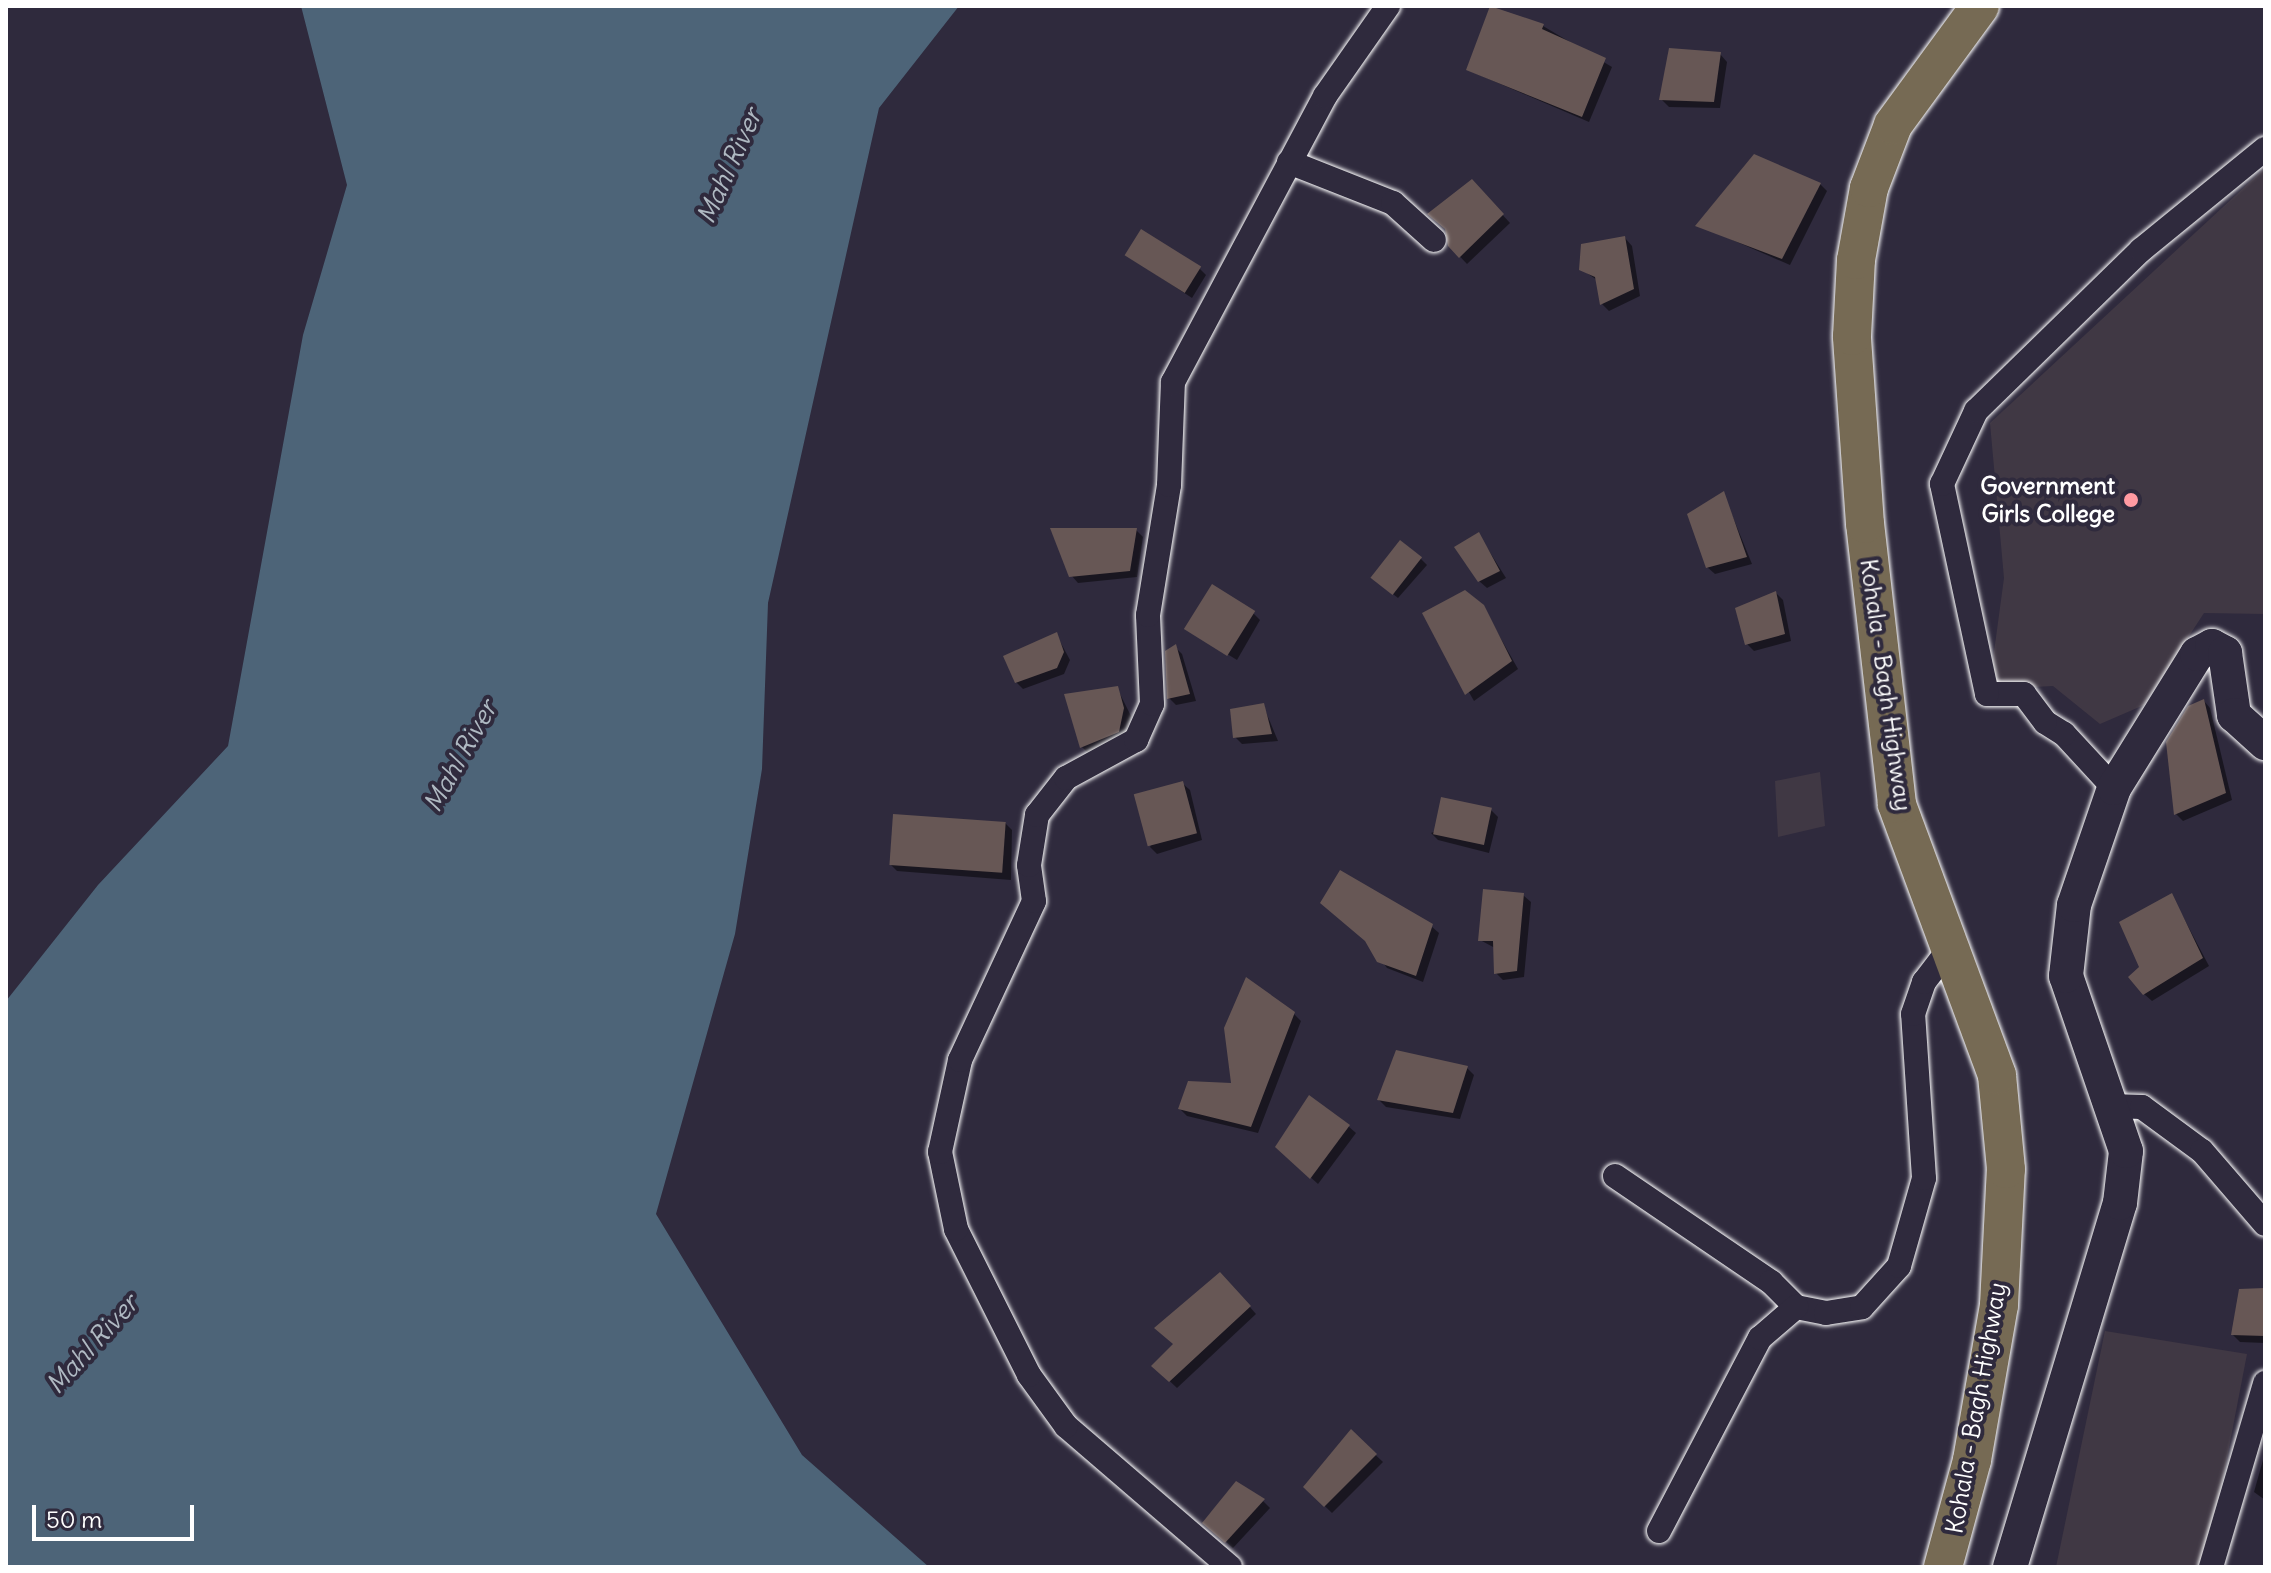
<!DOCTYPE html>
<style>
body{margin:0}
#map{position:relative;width:2271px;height:1573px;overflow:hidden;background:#2f2a3d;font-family:Delius,sans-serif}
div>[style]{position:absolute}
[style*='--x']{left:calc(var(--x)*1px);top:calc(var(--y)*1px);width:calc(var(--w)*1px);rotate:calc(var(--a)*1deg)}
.built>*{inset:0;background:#403844}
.water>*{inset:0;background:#4d6478}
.shadow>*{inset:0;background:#0007}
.building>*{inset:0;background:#675755;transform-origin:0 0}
.roads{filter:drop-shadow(0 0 2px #fff) drop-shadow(0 0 2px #fff)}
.minor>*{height:24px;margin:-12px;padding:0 12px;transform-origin:12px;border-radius:12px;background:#2f2a3d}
.secondary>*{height:34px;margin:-17px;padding:0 17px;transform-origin:17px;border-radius:17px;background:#2f2a3d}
.primary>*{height:38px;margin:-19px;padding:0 19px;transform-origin:19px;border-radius:19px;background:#766a54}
.dots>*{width:22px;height:22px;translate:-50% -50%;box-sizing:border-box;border:4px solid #2f2a3d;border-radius:50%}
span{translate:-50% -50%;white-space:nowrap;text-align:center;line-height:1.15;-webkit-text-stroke:8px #2f2a3d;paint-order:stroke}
.poi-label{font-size:24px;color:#fff;font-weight:700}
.right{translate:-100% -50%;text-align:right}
.street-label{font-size:24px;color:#fff}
.water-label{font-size:26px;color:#afb9c2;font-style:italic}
.frame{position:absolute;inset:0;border:8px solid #fff;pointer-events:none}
.scale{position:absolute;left:32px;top:1505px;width:162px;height:36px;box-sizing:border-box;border:4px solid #fff;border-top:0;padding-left:10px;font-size:24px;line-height:28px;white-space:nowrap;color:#fff;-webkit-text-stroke:6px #2f2a3d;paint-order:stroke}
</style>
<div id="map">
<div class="built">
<div style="clip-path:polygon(2265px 168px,2265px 614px,2204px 613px,2144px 705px,2100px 724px,2053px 686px,1989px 689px,2004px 578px,1990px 423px)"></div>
<div style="clip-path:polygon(1820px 772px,1825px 826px,1778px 837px,1775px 781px)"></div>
<div style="clip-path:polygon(2105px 1331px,2247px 1354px,2206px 1567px,2056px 1567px)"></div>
</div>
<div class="water">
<div style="clip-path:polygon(301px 6px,959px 6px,879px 108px,768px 603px,762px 769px,735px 934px,656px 1214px,802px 1455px,929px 1567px,6px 1567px,6px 1001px,98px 885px,228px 746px,303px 335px,347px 185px)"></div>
</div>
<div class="shadow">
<div style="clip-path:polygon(1543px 26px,1612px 67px,1589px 122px,1468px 70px)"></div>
<div style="clip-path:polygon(1720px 54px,1727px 62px,1720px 108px,1669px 107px,1662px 100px)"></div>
<div style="clip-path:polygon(1820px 184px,1827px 191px,1790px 265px,1698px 225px)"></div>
<div style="clip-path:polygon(1479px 189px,1510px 223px,1467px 264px,1449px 245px,1447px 229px)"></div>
<div style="clip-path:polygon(1625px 238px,1632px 246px,1640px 296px,1609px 311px,1602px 304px,1597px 280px,1581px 269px)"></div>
<div style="clip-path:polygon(1128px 256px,1199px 268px,1206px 275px,1192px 298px)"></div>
<div style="clip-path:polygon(1723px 493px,1752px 564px,1715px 574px,1707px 567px)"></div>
<div style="clip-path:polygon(1136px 530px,1143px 537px,1137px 577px,1078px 583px,1071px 575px)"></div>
<div style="clip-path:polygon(1479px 535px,1506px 578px,1487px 588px,1479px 581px)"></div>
<div style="clip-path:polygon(1420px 558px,1427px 565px,1398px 598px,1379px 583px)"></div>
<div style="clip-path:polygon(1776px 593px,1783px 600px,1791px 641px,1754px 651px,1747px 644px)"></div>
<div style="clip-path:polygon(1483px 607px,1518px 669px,1474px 701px,1424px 614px)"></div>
<div style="clip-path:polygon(1253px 613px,1260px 620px,1237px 660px,1188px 630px)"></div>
<div style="clip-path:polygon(1056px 634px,1070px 660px,1064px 674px,1023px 689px,1016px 682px)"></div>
<div style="clip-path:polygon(1175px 647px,1182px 654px,1196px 701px,1176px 705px,1169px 698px)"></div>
<div style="clip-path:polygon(1117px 688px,1131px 716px,1126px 739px,1089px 754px,1082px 747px)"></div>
<div style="clip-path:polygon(2204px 701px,2210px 708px,2232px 800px,2183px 821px,2176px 814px)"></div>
<div style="clip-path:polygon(1263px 705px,1278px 741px,1242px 744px,1235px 737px)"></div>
<div style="clip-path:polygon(1182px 783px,1190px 790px,1202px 840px,1157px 854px,1150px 847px)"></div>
<div style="clip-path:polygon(1491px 810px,1498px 817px,1489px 853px,1438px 840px,1431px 833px)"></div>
<div style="clip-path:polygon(1005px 823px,1012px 830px,1011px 880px,897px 871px,890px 864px)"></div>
<div style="clip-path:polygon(1523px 895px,1531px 902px,1524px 977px,1503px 980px,1496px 973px,1495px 948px,1480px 940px)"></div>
<div style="clip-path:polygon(2172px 896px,2209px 966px,2152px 1001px,2144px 994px)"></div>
<div style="clip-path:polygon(1431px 926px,1439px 933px,1423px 982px,1387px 968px,1368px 942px)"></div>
<div style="clip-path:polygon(1294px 1014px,1301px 1021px,1258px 1133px,1187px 1116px,1180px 1109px,1233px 1085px)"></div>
<div style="clip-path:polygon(1467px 1068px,1474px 1075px,1460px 1119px,1386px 1107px,1379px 1100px)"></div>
<div style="clip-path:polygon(1348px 1126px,1356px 1133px,1318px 1184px,1277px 1147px)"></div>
<div style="clip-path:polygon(1227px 1281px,1256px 1314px,1177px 1388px,1161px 1373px,1175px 1344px)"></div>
<div style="clip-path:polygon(2265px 1290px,2265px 1343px,2240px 1342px,2233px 1335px)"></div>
<div style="clip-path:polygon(1351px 1432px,1383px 1462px,1332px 1513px,1305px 1487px)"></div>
<div style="clip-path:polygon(2265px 1453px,2265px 1500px,2254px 1492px)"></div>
<div style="clip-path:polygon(1263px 1501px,1270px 1508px,1233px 1548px,1212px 1530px)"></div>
</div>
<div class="building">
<div style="clip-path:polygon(1490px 6px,1544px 24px,1542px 29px,1606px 58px,1582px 117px,1466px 70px)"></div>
<div style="clip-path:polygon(1669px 48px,1721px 52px,1714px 102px,1659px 100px)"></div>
<div style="clip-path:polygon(1754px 154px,1821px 183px,1782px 259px,1695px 226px)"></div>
<div style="clip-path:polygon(1472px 179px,1504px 214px,1459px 258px,1448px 246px,1445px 229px,1427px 214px)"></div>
<div style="left:1141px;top:229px;width:71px;height:31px;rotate:32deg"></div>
<div style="clip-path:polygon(1625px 236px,1634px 289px,1600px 305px,1595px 277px,1579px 270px,1581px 244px)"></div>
<div style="clip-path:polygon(1724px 491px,1747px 557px,1706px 568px,1687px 514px)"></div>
<div style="clip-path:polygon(1050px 528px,1137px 528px,1130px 571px,1069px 577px)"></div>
<div style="clip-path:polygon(1479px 532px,1500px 571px,1478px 582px,1454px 547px)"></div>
<div style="left:1400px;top:540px;width:28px;height:48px;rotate:38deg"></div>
<div style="left:1212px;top:584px;width:51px;height:53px;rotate:32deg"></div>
<div style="clip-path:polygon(1465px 590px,1484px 605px,1512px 661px,1465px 695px,1422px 613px)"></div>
<div style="clip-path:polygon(1776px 591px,1785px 634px,1745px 645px,1735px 608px)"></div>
<div style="clip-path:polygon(1057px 632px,1064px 652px,1057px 668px,1015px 683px,1003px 656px)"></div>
<div style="clip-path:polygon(1176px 644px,1190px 694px,1167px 699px,1165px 651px)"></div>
<div style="clip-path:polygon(1118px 686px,1124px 708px,1119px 732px,1080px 748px,1064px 694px)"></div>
<div style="clip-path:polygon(2204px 699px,2226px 793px,2174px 815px,2166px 742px,2188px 706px)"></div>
<div style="clip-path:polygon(1264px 703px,1272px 734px,1233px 738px,1230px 709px)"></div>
<div style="left:1183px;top:781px;width:54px;height:51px;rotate:75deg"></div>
<div style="left:1441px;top:797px;width:52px;height:38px;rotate:12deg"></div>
<div style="left:893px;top:814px;width:113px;height:51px;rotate:4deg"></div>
<div style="clip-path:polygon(1340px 870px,1433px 924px,1416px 976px,1377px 962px,1365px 941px,1320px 903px)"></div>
<div style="clip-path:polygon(1483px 889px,1524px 893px,1517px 971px,1494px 974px,1493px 941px,1478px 941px)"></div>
<div style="clip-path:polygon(2172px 893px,2203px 958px,2143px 995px,2128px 977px,2139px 967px,2119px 922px)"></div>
<div style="clip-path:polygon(1246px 977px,1295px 1012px,1251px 1127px,1178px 1109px,1188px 1081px,1231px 1083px,1224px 1028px)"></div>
<div style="clip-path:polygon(1396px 1050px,1468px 1066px,1453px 1113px,1377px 1100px)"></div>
<div style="clip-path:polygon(1309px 1095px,1350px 1125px,1310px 1179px,1275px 1147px)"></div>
<div style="clip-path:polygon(1220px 1272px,1251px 1306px,1169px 1382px,1151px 1366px,1173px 1344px,1154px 1328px)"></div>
<div style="clip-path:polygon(2265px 1288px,2265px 1336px,2231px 1335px,2239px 1289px)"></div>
<div style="clip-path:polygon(1351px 1429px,1377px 1454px,1324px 1507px,1303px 1487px)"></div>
<div style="clip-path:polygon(1236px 1481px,1265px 1499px,1225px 1543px,1202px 1523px)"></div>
</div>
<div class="roads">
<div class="minor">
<div style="--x:1289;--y:162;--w:112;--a:21.5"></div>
<div style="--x:1393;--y:203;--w:55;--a:42.1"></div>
<div style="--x:2114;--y:788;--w:74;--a:-132.8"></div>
<div style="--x:2064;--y:734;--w:22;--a:-148"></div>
<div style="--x:2045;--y:722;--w:35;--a:-127"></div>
<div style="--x:2024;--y:694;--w:37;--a:180"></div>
<div style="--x:1987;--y:694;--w:215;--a:-102.1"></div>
<div style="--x:1942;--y:484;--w:81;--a:-65"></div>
<div style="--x:1976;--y:411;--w:231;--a:-44.3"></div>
<div style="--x:2141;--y:250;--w:160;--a:-39.2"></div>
<div style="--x:2111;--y:1106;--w:31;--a:2"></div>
<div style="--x:2142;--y:1107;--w:74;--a:36.3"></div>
<div style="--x:2202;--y:1151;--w:96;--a:49.2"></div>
<div style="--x:1615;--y:1176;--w:189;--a:34.2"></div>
<div style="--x:1771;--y:1282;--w:35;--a:45"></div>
<div style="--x:1796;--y:1307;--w:31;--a:11"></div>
<div style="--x:1826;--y:1313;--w:36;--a:-9"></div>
<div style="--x:1862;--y:1307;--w:55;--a:-47.9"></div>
<div style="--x:1899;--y:1266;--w:91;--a:-74.1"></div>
<div style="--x:1924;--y:1178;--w:164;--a:-93.8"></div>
<div style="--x:1913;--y:1014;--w:34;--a:-71"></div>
<div style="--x:1924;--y:982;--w:43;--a:-52.6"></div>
<div style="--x:1659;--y:1531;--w:218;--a:-62.4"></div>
<div style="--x:1760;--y:1338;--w:48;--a:-40.7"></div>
<div style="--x:1230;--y:1567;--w:216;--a:-139.3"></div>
<div style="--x:1066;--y:1426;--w:63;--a:-126"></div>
<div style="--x:1029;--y:1375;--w:163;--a:-116.6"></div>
<div style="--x:956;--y:1229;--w:79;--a:-101.7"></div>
<div style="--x:940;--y:1152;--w:94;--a:-77.7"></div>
<div style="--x:960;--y:1060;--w:175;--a:-65"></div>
<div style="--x:1034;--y:901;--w:36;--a:-98"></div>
<div style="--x:1029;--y:865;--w:51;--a:-80.9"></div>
<div style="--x:1037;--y:815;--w:47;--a:-51.9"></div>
<div style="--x:1066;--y:778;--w:80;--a:-28.5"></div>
<div style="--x:1136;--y:740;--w:39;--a:-66"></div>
<div style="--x:1152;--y:704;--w:89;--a:-92.6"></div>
<div style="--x:1148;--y:615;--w:132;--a:-80.8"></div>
<div style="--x:1169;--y:485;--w:103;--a:-87.8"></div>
<div style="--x:1173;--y:382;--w:324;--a:-62"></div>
<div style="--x:1325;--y:96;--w:110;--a:-55"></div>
<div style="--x:2211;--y:1567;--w:192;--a:-73.6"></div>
</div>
<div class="secondary">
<div style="--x:2010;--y:1567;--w:380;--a:-73.2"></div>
<div style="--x:2120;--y:1203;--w:52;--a:-83.4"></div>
<div style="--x:2126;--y:1151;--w:185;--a:-108.9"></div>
<div style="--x:2066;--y:976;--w:71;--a:-83.6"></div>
<div style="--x:2074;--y:905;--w:124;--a:-71.1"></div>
<div style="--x:2114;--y:788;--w:158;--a:-58.2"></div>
<div style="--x:2197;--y:654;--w:17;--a:-28"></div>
<div style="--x:2212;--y:646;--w:15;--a:28"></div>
<div style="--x:2225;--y:653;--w:63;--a:81.7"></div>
<div style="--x:2234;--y:715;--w:42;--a:42.1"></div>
</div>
<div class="primary">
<div style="--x:1943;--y:1567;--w:111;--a:-74.8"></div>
<div style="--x:1972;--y:1460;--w:157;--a:-80.1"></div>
<div style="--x:1999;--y:1305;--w:136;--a:-87.1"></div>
<div style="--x:2006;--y:1169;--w:94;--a:-95.5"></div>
<div style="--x:1997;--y:1075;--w:289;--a:-110.3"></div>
<div style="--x:1897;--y:804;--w:282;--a:-96.5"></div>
<div style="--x:1865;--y:524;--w:188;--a:-94"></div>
<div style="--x:1852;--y:336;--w:76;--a:-87"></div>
<div style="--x:1856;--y:260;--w:73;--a:-79.8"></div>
<div style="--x:1869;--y:188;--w:67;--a:-69.1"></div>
<div style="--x:1893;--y:125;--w:147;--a:-53.8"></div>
</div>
</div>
<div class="dots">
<div style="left:2131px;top:500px;background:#ff9aa2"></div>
</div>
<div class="poi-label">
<span class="right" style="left:2115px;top:500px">Government<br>Girls College</span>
</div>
<div class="street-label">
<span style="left:1886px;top:685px;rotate:82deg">Kohala - Bagh Highway</span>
<span style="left:1976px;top:1408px;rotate:-80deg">Kohala - Bagh Highway</span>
</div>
<div class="water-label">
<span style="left:729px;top:166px;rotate:-66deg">Mahl River</span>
<span style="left:460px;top:756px;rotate:-61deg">Mahl River</span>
<span style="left:92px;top:1344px;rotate:-48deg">Mahl River</span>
</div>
<div class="frame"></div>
<div class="scale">50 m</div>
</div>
